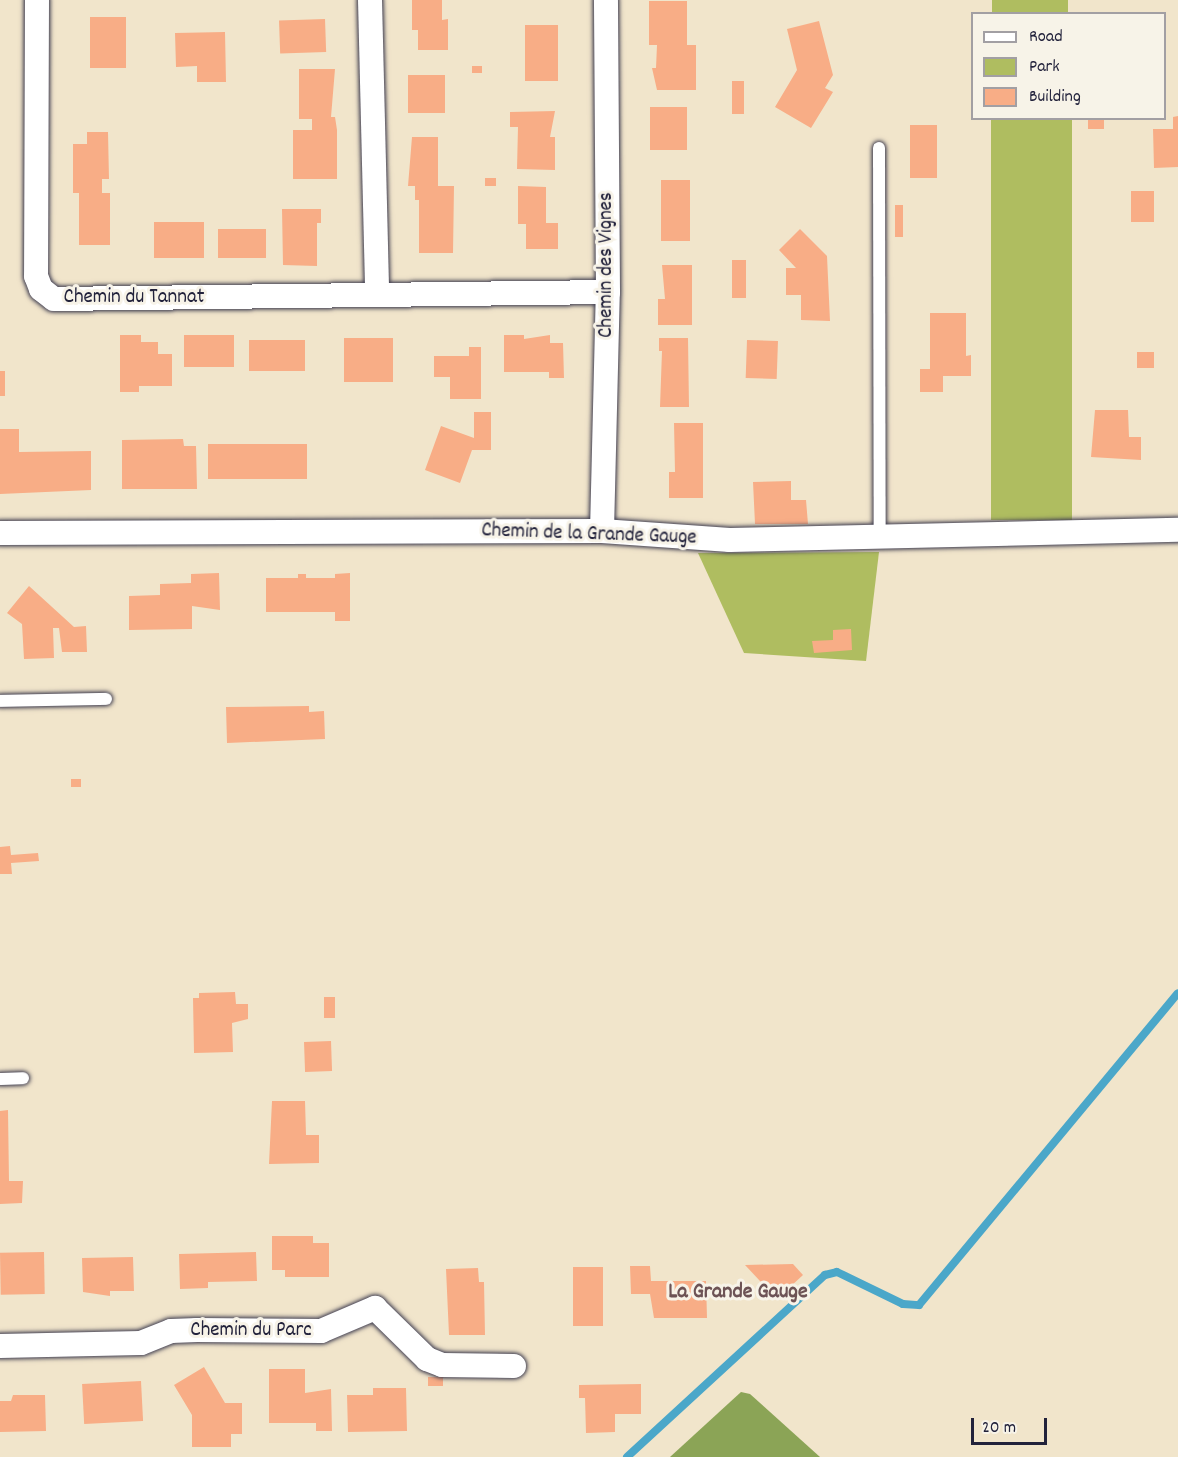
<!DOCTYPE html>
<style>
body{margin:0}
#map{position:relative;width:1178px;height:1457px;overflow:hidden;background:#f1e5cb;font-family:Dekko,sans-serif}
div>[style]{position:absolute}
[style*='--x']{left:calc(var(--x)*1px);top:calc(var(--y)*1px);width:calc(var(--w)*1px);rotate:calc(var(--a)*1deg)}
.green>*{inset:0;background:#afbd60;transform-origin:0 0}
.forest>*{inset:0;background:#8ba456}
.stream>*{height:8px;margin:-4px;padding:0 4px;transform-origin:4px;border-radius:4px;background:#4ba7c9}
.building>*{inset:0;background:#f8ad86;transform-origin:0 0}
.roads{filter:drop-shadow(0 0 2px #413f51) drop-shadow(0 0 2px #413f51)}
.service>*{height:12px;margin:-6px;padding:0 6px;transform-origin:6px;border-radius:6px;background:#fff}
.minor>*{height:24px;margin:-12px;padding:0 12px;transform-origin:12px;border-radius:12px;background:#fff}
span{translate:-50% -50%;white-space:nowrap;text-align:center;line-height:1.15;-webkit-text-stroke:6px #f7f3e8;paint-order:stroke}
.street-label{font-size:21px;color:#22223b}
.neighbourhood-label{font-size:22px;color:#6d5355;font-weight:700}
.legend{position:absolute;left:971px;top:12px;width:195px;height:108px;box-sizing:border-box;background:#f7f3e8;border:2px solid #a29fa3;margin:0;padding:8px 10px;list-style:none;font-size:18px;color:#22223b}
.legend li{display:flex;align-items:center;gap:12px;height:30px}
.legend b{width:30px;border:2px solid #a29fa3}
.scale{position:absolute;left:971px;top:1418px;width:76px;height:27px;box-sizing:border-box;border:3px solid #22223b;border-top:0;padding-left:8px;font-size:18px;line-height:21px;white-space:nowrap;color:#22223b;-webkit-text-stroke:4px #f7f3e8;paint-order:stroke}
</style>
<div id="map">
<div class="green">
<div style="left:992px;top:0;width:76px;height:13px"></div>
<div style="left:991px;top:119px;width:81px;height:401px"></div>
<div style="clip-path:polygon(879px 552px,866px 661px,744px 653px,698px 553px)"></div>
</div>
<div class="forest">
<div style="clip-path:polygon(741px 1392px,750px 1394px,820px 1457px,670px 1457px)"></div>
</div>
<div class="stream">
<div style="--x:627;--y:1457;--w:269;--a:-42.6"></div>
<div style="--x:825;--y:1275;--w:12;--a:-14"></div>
<div style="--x:837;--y:1272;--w:73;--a:25.9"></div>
<div style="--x:903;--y:1304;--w:16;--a:4"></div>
<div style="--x:919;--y:1305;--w:405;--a:-50.3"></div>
</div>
<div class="building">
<div style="clip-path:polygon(412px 0,442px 0,442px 20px,448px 19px,448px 50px,418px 50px,418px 30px,412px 30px)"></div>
<div style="clip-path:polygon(649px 1px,687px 1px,687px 45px,696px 45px,696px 90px,657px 90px,652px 68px,656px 68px,657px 45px,649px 45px)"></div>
<div style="left:90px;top:17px;width:36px;height:51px"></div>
<div style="left:325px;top:19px;width:33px;height:46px;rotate:88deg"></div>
<div style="clip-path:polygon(819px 21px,833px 75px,825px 88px,833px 92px,811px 128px,775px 107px,797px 70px,787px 29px)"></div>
<div style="left:525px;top:25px;width:33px;height:56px"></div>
<div style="clip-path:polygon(225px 32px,226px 82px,197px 82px,197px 66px,176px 67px,175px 33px)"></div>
<div style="left:482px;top:66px;width:7px;height:10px;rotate:90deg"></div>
<div style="clip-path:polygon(299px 69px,335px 69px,331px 117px,335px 117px,337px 130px,337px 179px,293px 179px,293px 130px,312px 130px,312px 119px,299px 119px)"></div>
<div style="left:408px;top:75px;width:37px;height:38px"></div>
<div style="left:732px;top:81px;width:12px;height:33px"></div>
<div style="left:650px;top:107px;width:37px;height:43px"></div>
<div style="clip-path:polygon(555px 111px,550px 137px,555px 137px,555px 170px,517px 169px,518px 127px,510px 127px,510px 112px)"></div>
<div style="clip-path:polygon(1178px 116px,1178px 167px,1154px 168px,1153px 129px,1173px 129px,1173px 117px)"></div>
<div style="left:1088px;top:118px;width:16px;height:11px"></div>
<div style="left:910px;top:125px;width:27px;height:53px"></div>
<div style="clip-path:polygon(87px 132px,108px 132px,109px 179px,102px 179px,102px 193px,110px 193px,110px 245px,79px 245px,79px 193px,73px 193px,73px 144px,87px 144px)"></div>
<div style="clip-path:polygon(412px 137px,438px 137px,438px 186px,454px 186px,453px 253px,419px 253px,419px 200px,415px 200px,415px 186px,408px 186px)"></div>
<div style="left:485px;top:178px;width:11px;height:8px"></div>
<div style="left:690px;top:180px;width:61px;height:29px;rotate:90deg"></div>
<div style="clip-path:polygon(518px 186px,546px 187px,546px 223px,558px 223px,558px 249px,526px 249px,526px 224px,518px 224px)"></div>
<div style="left:1131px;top:191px;width:23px;height:31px"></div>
<div style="left:895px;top:205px;width:8px;height:32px"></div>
<div style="clip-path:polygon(282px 209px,321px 209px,321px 223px,317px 223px,317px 266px,283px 265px)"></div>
<div style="left:154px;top:222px;width:50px;height:36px"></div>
<div style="left:218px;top:229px;width:48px;height:29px"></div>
<div style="clip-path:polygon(800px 229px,827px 256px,830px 321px,801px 320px,801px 295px,786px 295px,786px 268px,796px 268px,779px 250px)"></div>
<div style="left:732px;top:260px;width:14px;height:38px"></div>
<div style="clip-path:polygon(662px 265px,692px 265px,692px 325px,658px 325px,658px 299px,665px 299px)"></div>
<div style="clip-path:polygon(930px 313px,966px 313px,966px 356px,971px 355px,971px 376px,943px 376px,943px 392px,920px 392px,920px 369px,930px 369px)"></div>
<div style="clip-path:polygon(120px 335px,141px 335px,141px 342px,158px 342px,158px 354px,172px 354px,172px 386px,139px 386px,139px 392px,120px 392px)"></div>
<div style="left:184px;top:335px;width:50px;height:32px"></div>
<div style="clip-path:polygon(504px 335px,524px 335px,524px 339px,550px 335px,550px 343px,563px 343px,564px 378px,549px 378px,549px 372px,504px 372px)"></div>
<div style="left:344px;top:338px;width:49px;height:44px"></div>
<div style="clip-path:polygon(659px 338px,688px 338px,689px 407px,660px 407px,662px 351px,659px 351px)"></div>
<div style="left:249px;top:340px;width:56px;height:31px"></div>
<div style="left:747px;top:340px;width:31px;height:38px;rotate:2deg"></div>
<div style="clip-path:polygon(469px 347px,481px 347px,481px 399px,450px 399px,450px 377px,434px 377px,434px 356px,469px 356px)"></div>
<div style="left:1137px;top:352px;width:17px;height:16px"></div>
<div style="left:0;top:371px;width:5px;height:25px"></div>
<div style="clip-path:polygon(1095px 410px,1128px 410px,1129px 437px,1141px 437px,1141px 460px,1091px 457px)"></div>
<div style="clip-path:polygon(474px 412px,491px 412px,491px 450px,472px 450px,460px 483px,425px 470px,441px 426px,474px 438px)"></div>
<div style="clip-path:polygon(674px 423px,703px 423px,703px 498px,669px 498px,669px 472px,675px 472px)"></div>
<div style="clip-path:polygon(0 429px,19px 429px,19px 452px,91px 451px,91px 490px,0 494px)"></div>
<div style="clip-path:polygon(183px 439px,184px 446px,196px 446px,197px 489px,122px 489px,122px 440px)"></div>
<div style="left:307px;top:444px;width:35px;height:99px;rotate:90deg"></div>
<div style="clip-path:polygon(791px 481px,791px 500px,806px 500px,808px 524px,755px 524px,753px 482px)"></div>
<div style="clip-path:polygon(219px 573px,220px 610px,192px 606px,192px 629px,129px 630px,129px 596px,160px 595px,160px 584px,191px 583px,191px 574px)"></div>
<div style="clip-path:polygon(350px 573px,350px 621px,335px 621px,335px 612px,266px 612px,266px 578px,298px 578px,298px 574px,306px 574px,306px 578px,335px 578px,335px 574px)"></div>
<div style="clip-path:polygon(29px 586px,74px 627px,86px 626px,87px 652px,62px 652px,59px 628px,53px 628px,54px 658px,24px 659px,22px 624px,7px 613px)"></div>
<div style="clip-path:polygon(851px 629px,852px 650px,814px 653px,812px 641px,833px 640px,833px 630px)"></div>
<div style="clip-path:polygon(309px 706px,309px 712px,324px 711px,325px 739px,227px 743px,226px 707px)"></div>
<div style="left:71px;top:779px;width:10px;height:8px"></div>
<div style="clip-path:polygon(10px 846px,11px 855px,38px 853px,39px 861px,11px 863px,12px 874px,0 874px,0 847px)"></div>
<div style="clip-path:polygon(235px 992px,236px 1004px,248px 1004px,248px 1019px,232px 1023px,233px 1052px,194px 1053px,193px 998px,199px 998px,199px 993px)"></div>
<div style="left:324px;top:997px;width:11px;height:21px"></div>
<div style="left:331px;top:1041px;width:30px;height:27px;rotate:88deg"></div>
<div style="clip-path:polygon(272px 1101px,305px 1101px,306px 1135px,319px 1135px,319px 1163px,269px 1164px)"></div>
<div style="clip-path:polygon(8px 1110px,9px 1181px,23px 1181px,22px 1203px,0 1204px,0 1111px)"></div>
<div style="clip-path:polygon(272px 1236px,313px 1236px,313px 1243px,329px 1243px,329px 1277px,285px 1277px,285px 1270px,272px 1270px)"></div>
<div style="left:44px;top:1252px;width:42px;height:44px;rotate:89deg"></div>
<div style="clip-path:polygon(256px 1252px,257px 1281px,208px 1282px,208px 1288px,180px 1289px,179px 1254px)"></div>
<div style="clip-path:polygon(133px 1257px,134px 1291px,110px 1291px,110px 1296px,83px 1292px,82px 1258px)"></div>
<div style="clip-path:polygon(793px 1264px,803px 1275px,777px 1299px,745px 1265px)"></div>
<div style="clip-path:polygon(630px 1266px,650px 1266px,651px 1281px,706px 1281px,707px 1318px,654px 1318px,650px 1294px,631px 1294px)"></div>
<div style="left:573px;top:1267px;width:30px;height:59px"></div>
<div style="clip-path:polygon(478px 1268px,479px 1282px,484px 1282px,485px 1335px,449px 1335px,446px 1269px)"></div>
<div style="clip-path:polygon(204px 1367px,225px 1403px,242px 1403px,242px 1434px,231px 1434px,231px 1447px,192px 1447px,192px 1415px,174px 1385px)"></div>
<div style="clip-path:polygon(269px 1369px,305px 1369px,305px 1393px,331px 1389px,332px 1431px,316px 1431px,316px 1423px,269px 1423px)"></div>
<div style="left:443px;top:1377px;width:9px;height:15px;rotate:90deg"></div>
<div style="left:141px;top:1381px;width:40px;height:59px;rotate:87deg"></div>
<div style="clip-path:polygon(641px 1384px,641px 1414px,615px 1414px,615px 1432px,586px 1433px,585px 1398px,579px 1398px,579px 1385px)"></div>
<div style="clip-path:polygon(373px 1388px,406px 1388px,407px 1431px,348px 1432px,347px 1395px,373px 1395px)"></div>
<div style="clip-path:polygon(13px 1395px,45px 1395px,46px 1431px,0 1432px,0 1401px,11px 1401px)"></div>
</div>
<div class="roads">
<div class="service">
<div style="--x:879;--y:148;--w:389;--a:89.9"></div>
<div style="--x:0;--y:701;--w:106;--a:-1.1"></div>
<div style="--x:0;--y:1079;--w:23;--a:-2"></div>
</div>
<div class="minor">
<div style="--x:37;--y:0;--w:276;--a:90.2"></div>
<div style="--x:36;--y:276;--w:14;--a:69"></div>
<div style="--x:41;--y:289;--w:16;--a:38"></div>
<div style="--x:54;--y:299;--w:554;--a:-0.72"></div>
<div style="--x:370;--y:0;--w:295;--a:88.6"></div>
<div style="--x:602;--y:531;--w:239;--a:-88.6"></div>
<div style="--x:608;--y:292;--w:292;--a:-90.4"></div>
<div style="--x:0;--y:533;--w:602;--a:-0.19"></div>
<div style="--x:602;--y:531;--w:128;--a:4"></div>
<div style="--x:730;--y:540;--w:448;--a:-1.3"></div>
<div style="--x:0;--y:1346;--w:141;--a:-1.2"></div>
<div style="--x:141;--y:1343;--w:32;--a:-22"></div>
<div style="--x:171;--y:1331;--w:26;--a:-2"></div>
<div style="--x:197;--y:1330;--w:124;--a:0.5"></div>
<div style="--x:321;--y:1331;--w:59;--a:-23.1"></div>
<div style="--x:375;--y:1308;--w:73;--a:44.4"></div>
<div style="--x:427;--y:1359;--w:16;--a:22"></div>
<div style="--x:442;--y:1365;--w:72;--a:0.8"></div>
</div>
</div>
<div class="street-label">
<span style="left:607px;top:265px;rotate:-90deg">Chemin des Vignes</span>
<span style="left:134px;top:298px">Chemin du Tannat</span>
<span style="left:589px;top:535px;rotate:2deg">Chemin de la Grande Gauge</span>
<span style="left:251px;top:1331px">Chemin du Parc</span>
</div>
<div class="neighbourhood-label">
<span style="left:738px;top:1293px">La Grande Gauge</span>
</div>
<ul class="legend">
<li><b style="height:8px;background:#fff"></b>Road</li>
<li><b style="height:16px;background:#afbd60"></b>Park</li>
<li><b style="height:16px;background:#f8ad86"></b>Building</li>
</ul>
<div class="scale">20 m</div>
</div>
